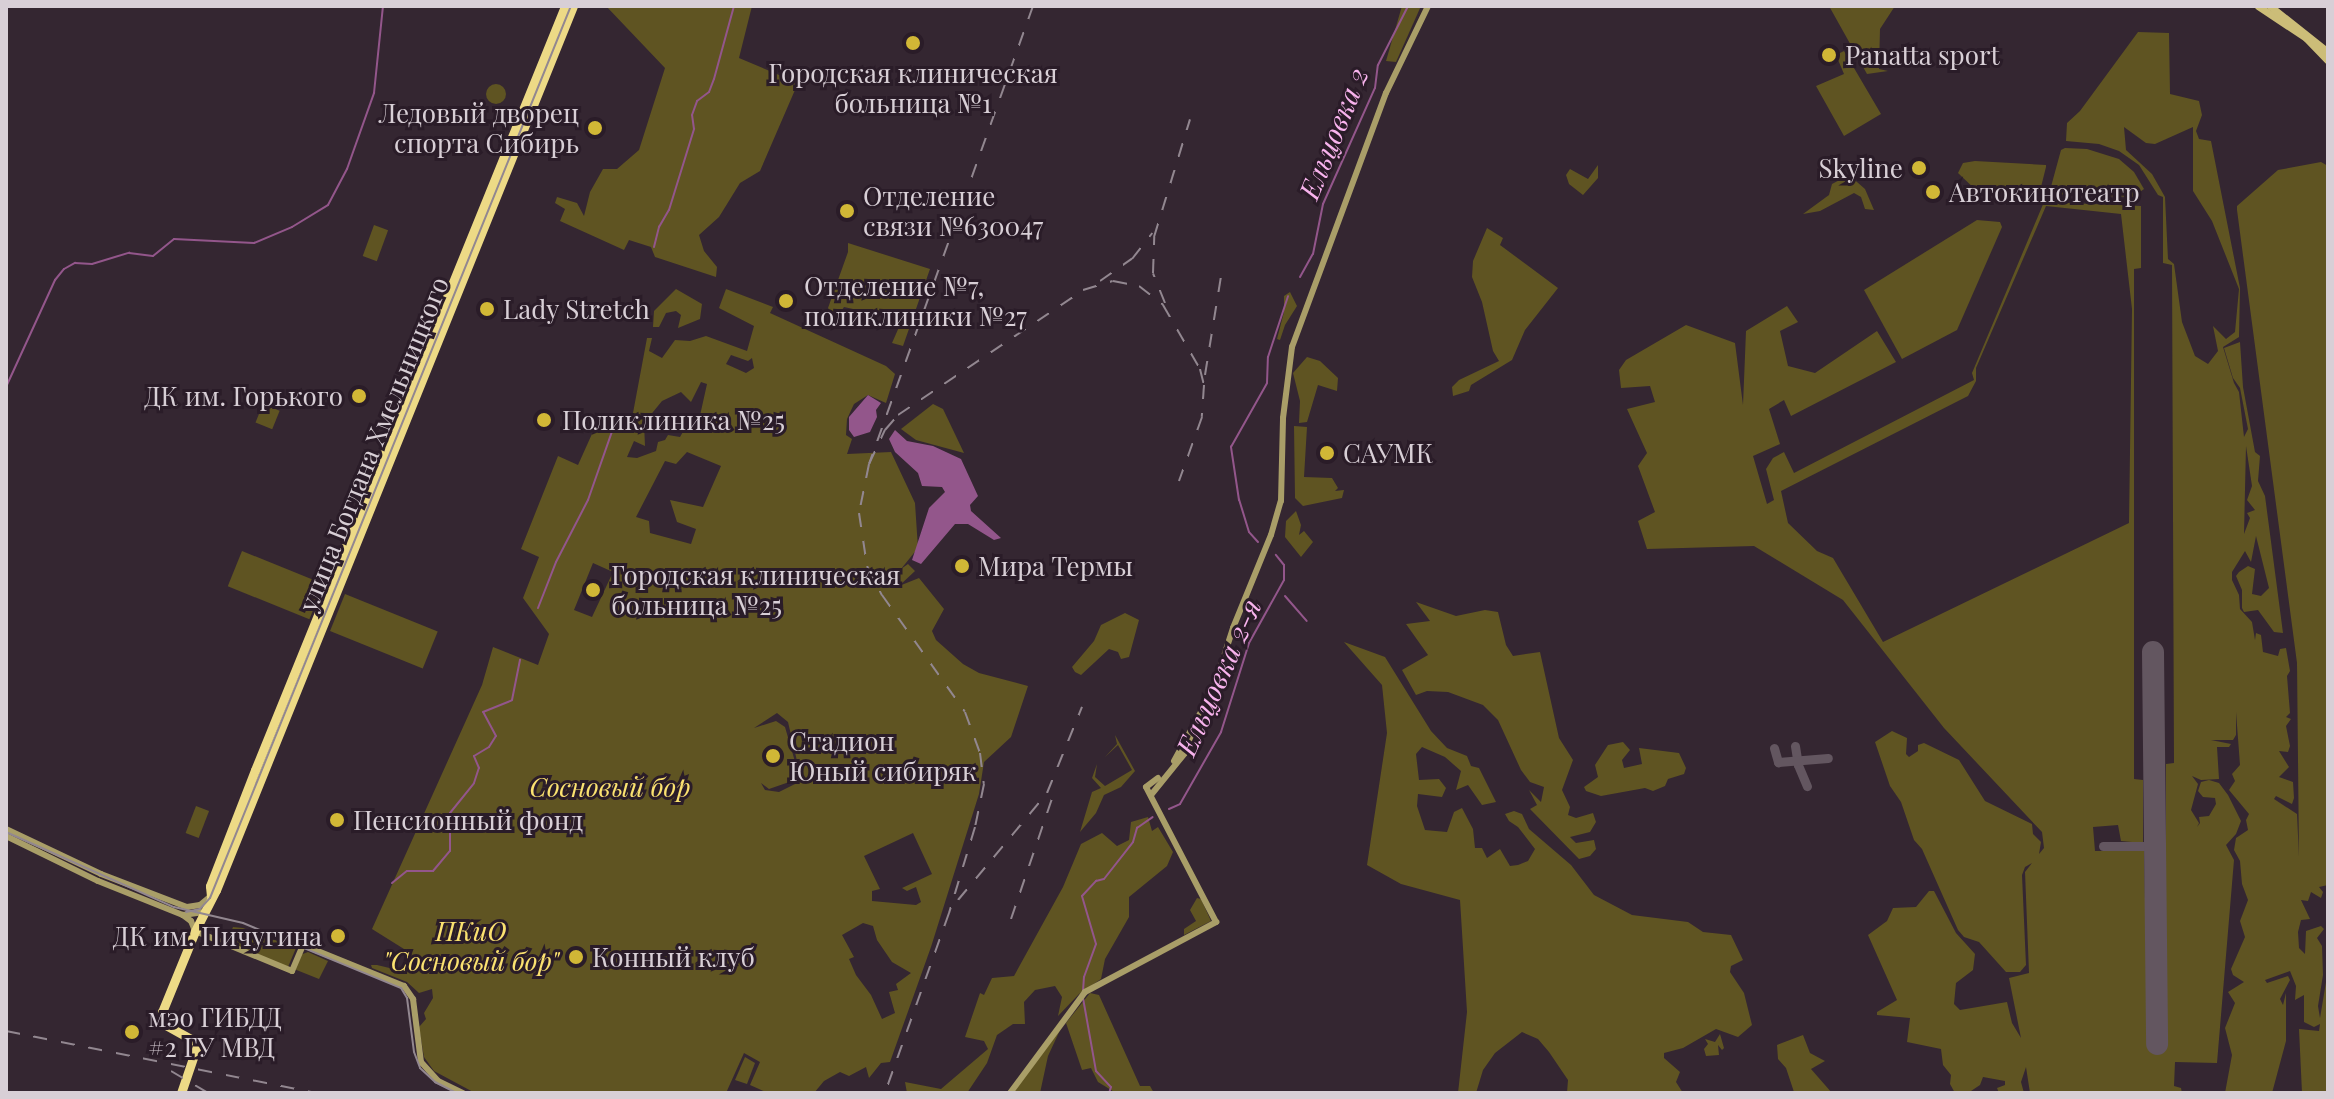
<!DOCTYPE html>
<meta charset="utf-8">
<style>
body{margin:0}
#map{position:relative;width:2334px;height:1099px;overflow:hidden;background:#342631;font-family:"Playfair Display",serif}
div>[style]{position:absolute}
[style*='--x']{left:calc(var(--x)*1px);top:calc(var(--y)*1px);width:calc(var(--w)*1px);rotate:calc(var(--a)*1deg)}
.green>*{inset:0;background:#5f5422;transform-origin:0 0}
.round{border-radius:50%}
.water>*{inset:0;background:#93568b}
.stream>*{height:2px;margin:-1px;padding:0 1px;transform-origin:1px;border-radius:1px;background:#93568b}
.taxiway>*{height:9px;margin:-4.5px;padding:0 4.5px;transform-origin:4.5px;border-radius:4.5px;background:#635660}
.runway>*{height:22px;margin:-11px;padding:0 11px;transform-origin:11px;border-radius:11px;background:#635660}
.secondary>*{height:6px;margin:-3px;padding:0 3px;transform-origin:3px;border-radius:3px;background:#a99e68}
.primary>*{height:7px;margin:-3.5px;padding:0 3.5px;transform-origin:3.5px;border-radius:3.5px;background:#ccbd78}
.highway>*{height:9px;margin:-4.5px;padding:0 4.5px;transform-origin:4.5px;border-radius:4.5px;background:#edda86}
.tram>*{height:2px;margin:-1px;padding:0 1px;transform-origin:1px;border-radius:1px;background:#928790}
.rail>*{height:2px;margin-top:-1px;transform-origin:0;background:repeating-linear-gradient(90deg,#928790 0 14px,transparent 0 28px)}
.dots>*{width:22px;height:22px;translate:-50% -50%;box-sizing:border-box;border:4px solid #2a1c28;border-radius:50%}
span{translate:-50% -50%;white-space:nowrap;text-align:center;line-height:1.15;-webkit-text-stroke:6px #2a1c28;paint-order:stroke}
.poi-label{font-size:26px;color:#d8cfd6}
.left{translate:0 -50%;text-align:left}
.right{translate:-100% -50%;text-align:right}
.street-label{font-size:26px;color:#d8cfd6}
.park-label{font-size:26px;color:#fbe270;font-style:italic}
.water-label{font-size:28px;color:#f8b3ed;font-style:italic}
.frame{position:absolute;inset:0;border:8px solid #d8cfd6;pointer-events:none}
</style>
<div id="map">
<div class="green">
<div style="clip-path:polygon(606px 6px,752px 6px,739px 58px,798px 83px,760px 171px,740px 183px,719px 217px,699px 235px,704px 251px,717px 267px,716px 277px,655px 257px,651px 247px,629px 240px,624px 250px,560px 221px,565px 209px,555px 203px,557px 197px,577px 203px,584px 216px,590px 192px,603px 169px,617px 169px,639px 150px,665px 68px)"></div>
<div style="clip-path:polygon(1402px 6px,1421px 6px,1396px 62px,1386px 61px)"></div>
<div style="clip-path:polygon(1829px 6px,1895px 6px,1880px 29px,1879px 69px,1888px 71px,1867px 74px)"></div>
<div style="clip-path:polygon(evenodd,2138px 32px,2169px 33px,2170px 94px,2199px 101px,2202px 115px,2196px 131px,2199px 139px,2211px 141px,2240px 288px,2239px 337px,2223px 347px,2234px 383px,2239px 392px,2244px 437px,2248px 429px,2240px 388px,2233px 378px,2224px 348px,2240px 342px,2243px 387px,2255px 452px,2260px 456px,2258px 481px,2265px 496px,2283px 633px,2274px 632px,2258px 610px,2244px 612px,2242px 608px,2242px 590px,2236px 576px,2239px 572px,2248px 566px,2255px 569px,2252px 594px,2261px 596px,2269px 588px,2256px 536px,2251px 562px,2245px 551px,2232px 572px,2232px 580px,2239px 595px,2240px 609px,2252px 622px,2255px 640px,2256px 633px,2261px 635px,2263px 652px,2278px 656px,2280px 649px,2286px 648px,2290px 671px,2287px 676px,2290px 713px,2286px 717px,2291px 719px,2286px 726px,2290px 746px,2288px 752px,2279px 751px,2289px 767px,2279px 777px,2293px 782px,2294px 798px,2292px 804px,2276px 796px,2274px 799px,2297px 814px,2299px 857px,2297px 663px,2237px 210px,2237px 206px,2278px 170px,2321px 162px,2328px 166px,2328px 885px,2319px 887px,2323px 892px,2321px 898px,2311px 892px,2308px 901px,2301px 900px,2310px 919px,2301px 920px,2298px 932px,2299px 948px,2305px 954px,2306px 931px,2321px 926px,2324px 929px,2317px 938px,2322px 946px,2323px 975px,2318px 1006px,2320px 1018px,2328px 970px,2328px 1093px,2302px 1093px,2299px 1029px,2319px 1031px,2320px 1024px,2314px 1027px,2304px 1022px,2304px 995px,2295px 1000px,2296px 986px,2290px 971px,2265px 980px,2267px 983px,2288px 976px,2290px 980px,2280px 999px,2283px 1005px,2286px 993px,2286px 1041px,2272px 1093px,2225px 1093px,2232px 1055px,2225px 1028px,2235px 1003px,2228px 992px,2244px 982px,2233px 975px,2231px 969px,2245px 937px,2240px 921px,2248px 900px,2242px 884px,2240px 861px,2234px 850px,2236px 838px,2248px 830px,2246px 820px,2249px 814px,2229px 790px,2235px 781px,2232px 774px,2240px 765px,2236px 712px,2236px 735px,2233px 740px,2211px 740px,2231px 744px,2229px 747px,2217px 747px,2219px 779px,2201px 780px,2192px 776px,2198px 784px,2191px 810px,2199px 823px,2197px 827px,2200px 823px,2199px 817px,2209px 816px,2216px 804px,2215px 798px,2203px 797px,2198px 791px,2201px 782px,2209px 780px,2219px 783px,2228px 795px,2241px 821px,2236px 834px,2226px 845px,2234px 860px,2217px 1063px,2175px 1062px,2174px 1086px,2181px 1088px,2182px 1093px,2030px 1093px,2026px 1067px,2021px 1082px,2024px 1093px,1999px 1093px,1997px 1088px,2005px 1085px,2005px 1081px,1983px 1077px,1980px 1085px,1968px 1093px,1955px 1093px,1950px 1084px,1951px 1075px,1943px 1065px,1941px 1049px,1907px 1042px,1910px 1018px,1877px 1015px,1877px 1012px,1897px 1000px,1868px 935px,1887px 921px,1893px 908px,1916px 907px,1929px 891px,1934px 891px,1956px 933px,1975px 954px,1973px 970px,1956px 983px,1954px 1004px,1960px 1010px,2007px 1002px,2012px 1023px,2021px 1038px,2009px 978px,2029px 973px,2025px 872px,2032px 863px,2025px 867px,2022px 875px,2026px 965px,2020px 972px,2006px 972px,1979px 942px,1964px 937px,1958px 930px,1922px 849px,1914px 840px,1901px 802px,1890px 786px,1875px 742px,1892px 731px,1907px 738px,1906px 754px,1909px 757px,1918px 751px,1918px 745px,1924px 743px,1959px 760px,1985px 801px,2032px 824px,2033px 834px,2041px 842px,2039px 854px,2044px 848px,2042px 832px,1944px 728px,1843px 600px,1754px 546px,1647px 549px,1638px 521px,1655px 512px,1638px 466px,1647px 453px,1627px 409px,1655px 402px,1650px 386px,1621px 388px,1619px 370px,1626px 360px,1686px 325px,1735px 343px,1743px 405px,1746px 331px,1787px 306px,1798px 322px,1780px 331px,1788px 366px,1815px 373px,1877px 331px,1896px 362px,1791px 416px,1784px 400px,1769px 409px,1780px 444px,1753px 456px,1767px 504px,1774px 500px,1766px 469px,1773px 458px,1784px 452px,1794px 473px,1974px 380px,1972px 373px,2044px 202px,2141px 206px,2141px 268px,2134px 269px,2134px 779px,2143px 780px,2143px 843px,2121px 841px,2118px 825px,2093px 827px,2095px 851px,2144px 851px,2148px 1045px,2166px 1046px,2166px 764px,2174px 763px,2172px 265px,2163px 263px,2163px 197px,2158px 195px,2139px 165px,2119px 151px,2099px 144px,2066px 141px,2067px 123px,2080px 111px,2138px 32px,2124px 127px,2146px 143px,2155px 144px,2193px 127px,2193px 191px,2212px 221px,2239px 289px,2235px 332px,2226px 339px,2213px 326px,2218px 351px,2208px 364px,2195px 356px,2182px 322px,2174px 264px,2168px 259px,2165px 197px,2152px 174px,2126px 150px,2124px 127px,2138px 32px,2046px 206px,2121px 214px,2132px 309px,2129px 523px,1883px 642px,1833px 558px,1817px 551px,1788px 523px,1781px 491px,1968px 396px,1976px 381px,1976px 368px,2046px 206px,2138px 32px,2246px 446px,2252px 486px,2247px 500px,2255px 510px,2247px 513px,2250px 518px,2244px 534px,2246px 446px)"></div>
<div style="clip-path:polygon(1844px 51px,1881px 114px,1844px 136px,1816px 86px,1844px 74px,1836px 55px)"></div>
<div class="round" style="left:486px;top:84px;width:20px;height:20px"></div>
<div style="clip-path:polygon(2065px 148px,2087px 149px,2119px 159px,2134px 172px,2144px 189px,2133px 197px,2049px 194px,2061px 150px)"></div>
<div style="clip-path:polygon(1975px 161px,2046px 165px,2046px 167px,2041px 187px,2034px 193px,1978px 192px,1958px 173px,1963px 163px)"></div>
<div style="clip-path:polygon(1598px 165px,1598px 178px,1583px 195px,1569px 184px,1566px 175px,1570px 169px,1588px 179px)"></div>
<div style="clip-path:polygon(1849px 175px,1865px 189px,1874px 210px,1865px 209px,1861px 197px,1854px 193px,1820px 211px,1803px 214px,1829px 195px,1832px 184px)"></div>
<div style="clip-path:polygon(1977px 220px,2000px 222px,2002px 227px,1957px 330px,1902px 359px,1864px 290px)"></div>
<div style="left:374px;top:225px;width:15px;height:33px;rotate:20deg"></div>
<div style="clip-path:polygon(1487px 228px,1503px 238px,1500px 245px,1558px 288px,1525px 330px,1512px 360px,1471px 385px,1469px 391px,1453px 396px,1452px 387px,1459px 380px,1499px 361px,1493px 351px,1482px 302px,1472px 277px,1473px 261px)"></div>
<div style="clip-path:polygon(848px 243px,930px 269px,903px 346px,892px 343px,903px 318px,877px 311px,873px 322px,862px 311px,844px 307px,836px 319px,828px 308px,848px 252px)"></div>
<div style="clip-path:polygon(676px 289px,702px 304px,700px 319px,678px 328px,681px 315px,676px 311px,666px 313px,659px 327px,653px 327px,654px 311px)"></div>
<div style="clip-path:polygon(evenodd,726px 289px,773px 307px,770px 313px,886px 366px,895px 374px,886px 403px,868px 395px,854px 404px,847px 419px,846px 435px,852px 439px,847px 454px,891px 452px,915px 503px,918px 548px,901px 569px,908px 564px,915px 571px,899px 586px,919px 578px,944px 609px,932px 631px,936px 640px,963px 664px,979px 673px,1028px 686px,1011px 737px,984px 762px,979px 794px,931px 947px,890px 1062px,881px 1063px,869px 1078px,866px 1067px,849px 1076px,840px 1072px,824px 1081px,814px 1093px,768px 1093px,750px 1085px,760px 1062px,744px 1053px,726px 1093px,475px 1093px,434px 1071px,424px 1057px,419px 1027px,426px 1019px,424px 1013px,433px 998px,432px 989px,419px 993px,407px 982px,372px 968px,371px 965px,377px 965px,402px 971px,412px 954px,372px 929px,482px 685px,493px 647px,538px 665px,549px 634px,523px 598px,539px 557px,521px 549px,558px 456px,578px 465px,596px 425px,630px 429px,647px 338px,652px 338px,649px 351px,662px 358px,675px 340px,690px 341px,706px 336px,747px 351px,754px 326px,719px 308px,726px 289px,731px 355px,748px 361px,752px 358px,754px 368px,746px 373px,726px 364px,731px 355px,726px 289px,701px 382px,707px 384px,699px 420px,691px 418px,680px 437px,668px 435px,665px 440px,658px 442px,656px 451px,637px 458px,627px 457px,634px 441px,645px 446px,644px 423px,662px 401px,681px 392px,691px 402px,701px 382px,726px 289px,687px 452px,721px 466px,703px 507px,670px 500px,677px 522px,696px 529px,691px 544px,650px 533px,649px 521px,636px 517px,665px 461px,676px 464px,687px 452px,726px 289px,593px 563px,613px 572px,592px 617px,574px 610px,593px 563px,726px 289px,777px 713px,788px 722px,800px 774px,797px 783px,779px 792px,765px 790px,761px 783px,769px 789px,795px 780px,798px 772px,785px 727px,776px 721px,754px 728px,777px 713px,726px 289px,913px 833px,932px 874px,902px 888px,907px 891px,916px 887px,921px 902px,916px 905px,872px 901px,872px 891px,880px 889px,864px 856px,913px 833px,726px 289px,863px 923px,873px 926px,877px 940px,892px 962px,911px 973px,896px 984px,898px 990px,889px 992px,895px 1013px,882px 1019px,871px 995px,856px 975px,849px 959px,854px 957px,842px 935px,863px 923px)"></div>
<div style="clip-path:polygon(1290px 292px,1297px 306px,1285px 325px,1280px 340px,1277px 339px,1284px 312px,1284px 296px)"></div>
<div style="clip-path:polygon(1307px 357px,1320px 361px,1338px 378px,1337px 391px,1318px 385px,1307px 422px,1299px 423px,1300px 401px,1293px 373px)"></div>
<div style="left:263px;top:404px;width:18px;height:20px;rotate:22deg"></div>
<div style="clip-path:polygon(933px 404px,943px 409px,964px 453px,916px 440px,901px 429px)"></div>
<div style="clip-path:polygon(1294px 426px,1307px 427px,1304px 477px,1332px 478px,1338px 488px,1335px 491px,1344px 490px,1342px 498px,1303px 506px,1295px 498px)"></div>
<div style="clip-path:polygon(1296px 511px,1301px 525px,1299px 535px,1304px 531px,1313px 542px,1301px 557px,1285px 537px,1286px 521px)"></div>
<div style="left:242px;top:551px;width:88px;height:38px;rotate:22deg"></div>
<div style="left:345px;top:594px;width:100px;height:40px;rotate:22deg"></div>
<div style="clip-path:polygon(1416px 602px,1456px 616px,1485px 610px,1498px 612px,1506px 645px,1513px 656px,1540px 652px,1559px 738px,1573px 760px,1562px 790px,1570px 807px,1568px 815px,1576px 818px,1593px 813px,1596px 822px,1590px 832px,1570px 837px,1576px 843px,1594px 840px,1596px 849px,1590px 856px,1579px 859px,1530px 809px,1537px 805px,1529px 790px,1541px 802px,1544px 787px,1530px 782px,1521px 770px,1498px 720px,1483px 705px,1448px 692px,1427px 691px,1416px 695px,1402px 670px,1428px 655px,1406px 624px,1430px 621px)"></div>
<div style="clip-path:polygon(1125px 613px,1139px 620px,1129px 657px,1121px 659px,1118px 652px,1109px 649px,1081px 675px,1075px 672px,1072px 667px,1094px 641px,1101px 625px)"></div>
<div style="clip-path:polygon(1344px 642px,1385px 657px,1431px 731px,1447px 748px,1467px 756px,1471px 766px,1479px 768px,1496px 802px,1482px 805px,1468px 785px,1456px 790px,1461px 771px,1445px 757px,1422px 747px,1416px 754px,1419px 780px,1439px 779px,1446px 788px,1442px 797px,1418px 794px,1417px 806px,1425px 830px,1447px 832px,1454px 812px,1462px 808px,1473px 829px,1475px 848px,1482px 848px,1487px 858px,1500px 849px,1510px 866px,1518px 865px,1528px 861px,1535px 849px,1518px 827px,1509px 821px,1505px 814px,1514px 811px,1522px 814px,1529px 829px,1571px 865px,1594px 895px,1632px 915px,1688px 922px,1703px 932px,1731px 935px,1743px 960px,1731px 966px,1730px 972px,1744px 993px,1752px 1025px,1738px 1037px,1716px 1029px,1683px 1048px,1664px 1053px,1664px 1058px,1680px 1072px,1676px 1082px,1683px 1093px,1567px 1093px,1568px 1080px,1549px 1052px,1538px 1039px,1522px 1032px,1495px 1053px,1483px 1070px,1476px 1093px,1458px 1093px,1467px 1012px,1460px 900px,1401px 884px,1367px 865px,1387px 733px,1382px 685px)"></div>
<div style="clip-path:polygon(1115px 735px,1135px 771px,1121px 787px,1104px 795px,1096px 813px,1080px 832px,1092px 792px,1101px 788px,1092px 778px,1097px 764px,1095px 777px,1105px 786px,1132px 770px,1118px 745px,1105px 757px,1117px 744px)"></div>
<div style="clip-path:polygon(1623px 742px,1630px 750px,1622px 760px,1624px 768px,1642px 764px,1639px 748px,1679px 753px,1686px 768px,1684px 774px,1668px 779px,1665px 786px,1653px 791px,1645px 788px,1601px 796px,1586px 791px,1584px 787px,1598px 777px,1595px 765px,1608px 745px)"></div>
<div style="left:196px;top:806px;width:14px;height:29px;rotate:21deg"></div>
<div style="clip-path:polygon(1148px 817px,1152px 831px,1158px 827px,1173px 852px,1167px 866px,1129px 897px,1129px 917px,1105px 959px,1101px 979px,1079px 994px,1058px 1016px,1062px 997px,1055px 986px,1035px 990px,1024px 1002px,1025px 1024px,1013px 1024px,997px 1035px,987px 1063px,967px 1093px,907px 1093px,905px 1082px,941px 1089px,988px 1049px,984px 1041px,965px 1037px,980px 993px,984px 995px,992px 978px,1014px 976px,1063px 887px,1081px 844px,1102px 833px,1117px 846px,1129px 840px,1131px 822px)"></div>
<div style="clip-path:polygon(1197px 898px,1201px 899px,1211px 921px,1184px 935px,1184px 929px,1196px 921px,1190px 910px)"></div>
<div style="clip-path:polygon(233px 927px,243px 928px,296px 948px,288px 967px,227px 942px)"></div>
<div style="clip-path:polygon(308px 952px,328px 961px,319px 979px,294px 969px,300px 955px)"></div>
<div style="clip-path:polygon(1090px 993px,1099px 995px,1140px 1086px,1150px 1086px,1154px 1093px,1116px 1093px,1098px 1082px,1091px 1068px,1082px 1070px,1066px 1023px)"></div>
<div style="clip-path:polygon(1061px 1028px,1048px 1056px,1040px 1093px,1012px 1093px)"></div>
<div style="clip-path:polygon(1720px 1034px,1724px 1048px,1722px 1050px,1718px 1045px,1719px 1055px,1706px 1056px,1704px 1049px,1708px 1044px,1705px 1039px,1715px 1042px)"></div>
<div style="clip-path:polygon(1803px 1035px,1810px 1053px,1825px 1061px,1811px 1069px,1832px 1093px,1794px 1092px,1786px 1068px,1778px 1059px,1777px 1045px)"></div>
<div style="clip-path:polygon(745px 1057px,755px 1063px,747px 1084px,735px 1080px)"></div>
</div>
<div class="water">
<div style="clip-path:polygon(868px 395px,881px 403px,876px 410px,877px 417px,870px 432px,854px 437px,849px 430px,849px 417px)"></div>
<div style="clip-path:polygon(895px 430px,907px 441px,933px 446px,961px 459px,978px 496px,970px 505px,971px 511px,1001px 538px,994px 540px,968px 524px,955px 524px,921px 564px,912px 560px,929px 508px,945px 492px,942px 487px,922px 486px,918px 473px,895px 452px,889px 439px)"></div>
</div>
<div class="stream">
<div style="--x:654;--y:247;--w:21;--a:-76"></div>
<div style="--x:659;--y:227;--w:20;--a:-60"></div>
<div style="--x:669;--y:210;--w:85;--a:-72.8"></div>
<div style="--x:694;--y:129;--w:14;--a:-98"></div>
<div style="--x:692;--y:115;--w:15;--a:-70"></div>
<div style="--x:697;--y:101;--w:15;--a:-37"></div>
<div style="--x:709;--y:92;--w:14;--a:-69"></div>
<div style="--x:714;--y:79;--w:76;--a:-74.7"></div>
<div style="--x:1300;--y:277;--w:26;--a:-61"></div>
<div style="--x:1313;--y:254;--w:51;--a:-78.7"></div>
<div style="--x:1323;--y:204;--w:127;--a:-65.9"></div>
<div style="--x:1375;--y:88;--w:23;--a:-83"></div>
<div style="--x:1378;--y:65;--w:66;--a:-63"></div>
<div style="--x:6;--y:387;--w:118;--a:-65.4"></div>
<div style="--x:55;--y:280;--w:14;--a:-51"></div>
<div style="--x:64;--y:269;--w:13;--a:-29"></div>
<div style="--x:75;--y:263;--w:17;--a:3"></div>
<div style="--x:92;--y:264;--w:39;--a:-17"></div>
<div style="--x:129;--y:253;--w:24;--a:7"></div>
<div style="--x:153;--y:256;--w:27;--a:-39"></div>
<div style="--x:174;--y:239;--w:80;--a:2.9"></div>
<div style="--x:254;--y:243;--w:41;--a:-22.8"></div>
<div style="--x:292;--y:227;--w:42;--a:-31.4"></div>
<div style="--x:328;--y:205;--w:41;--a:-62.2"></div>
<div style="--x:347;--y:169;--w:81;--a:-70.4"></div>
<div style="--x:374;--y:93;--w:87;--a:-84.1"></div>
<div style="--x:1258;--y:542;--w:13;--a:-132"></div>
<div style="--x:1249;--y:532;--w:34;--a:-107"></div>
<div style="--x:1239;--y:500;--w:54;--a:-98.6"></div>
<div style="--x:1231;--y:447;--w:73;--a:-60.6"></div>
<div style="--x:1267;--y:383;--w:26;--a:-88"></div>
<div style="--x:1268;--y:357;--w:64;--a:-71.8"></div>
<div style="--x:1285;--y:596;--w:33;--a:49"></div>
<div style="--x:538;--y:608;--w:49;--a:-68.6"></div>
<div style="--x:556;--y:562;--w:70;--a:-62.7"></div>
<div style="--x:588;--y:500;--w:82;--a:-70.7"></div>
<div style="--x:1169;--y:809;--w:12;--a:-24"></div>
<div style="--x:1180;--y:804;--w:83;--a:-60.3"></div>
<div style="--x:1221;--y:732;--w:93;--a:-72.5"></div>
<div style="--x:1249;--y:643;--w:72;--a:-60.9"></div>
<div style="--x:1284;--y:580;--w:15;--a:-90"></div>
<div style="--x:1284;--y:565;--w:13;--a:-129"></div>
<div style="--x:392;--y:883;--w:19;--a:-39"></div>
<div style="--x:407;--y:871;--w:26;--a:0"></div>
<div style="--x:433;--y:871;--w:26;--a:-50"></div>
<div style="--x:450;--y:851;--w:38;--a:-90"></div>
<div style="--x:450;--y:813;--w:38;--a:-51"></div>
<div style="--x:474;--y:783;--w:16;--a:-72"></div>
<div style="--x:479;--y:768;--w:13;--a:-113"></div>
<div style="--x:474;--y:756;--w:17;--a:-31"></div>
<div style="--x:489;--y:747;--w:13;--a:-58"></div>
<div style="--x:496;--y:736;--w:27;--a:-118"></div>
<div style="--x:483;--y:712;--w:31;--a:-22"></div>
<div style="--x:512;--y:700;--w:41;--a:-78.7"></div>
<div style="--x:1083;--y:991;--w:14;--a:-86"></div>
<div style="--x:1084;--y:977;--w:35;--a:-70"></div>
<div style="--x:1096;--y:944;--w:50;--a:-106.3"></div>
<div style="--x:1082;--y:896;--w:21;--a:-47"></div>
<div style="--x:1096;--y:881;--w:8;--a:-14"></div>
<div style="--x:1104;--y:879;--w:47;--a:-51.9"></div>
<div style="--x:1133;--y:842;--w:15;--a:-74"></div>
<div style="--x:1137;--y:828;--w:19;--a:-35"></div>
<div style="--x:1083;--y:998;--w:74;--a:79.9"></div>
<div style="--x:1096;--y:1071;--w:22;--a:47"></div>
<div style="--x:1111;--y:1087;--w:6;--a:108"></div>
</div>
<div class="taxiway">
<div style="--x:1795;--y:746;--w:19;--a:81"></div>
<div style="--x:1798;--y:765;--w:23;--a:67"></div>
<div style="--x:1774;--y:748;--w:15;--a:74"></div>
<div style="--x:1778;--y:762;--w:50;--a:-4.6"></div>
<div style="--x:2103;--y:846;--w:46;--a:0"></div>
<div style="--x:2149;--y:846;--w:9;--a:49"></div>
</div>
<div class="runway">
<div style="--x:2153;--y:652;--w:392;--a:89.4"></div>
</div>
<div class="secondary">
<div style="--x:1174;--y:761;--w:68;--a:-61.2"></div>
<div style="--x:1151;--y:795;--w:54;--a:-51"></div>
<div style="--x:1185;--y:753;--w:37;--a:-61"></div>
<div style="--x:1203;--y:721;--w:98;--a:-72.1"></div>
<div style="--x:1233;--y:628;--w:100;--a:-67.8"></div>
<div style="--x:1271;--y:535;--w:35;--a:-74"></div>
<div style="--x:1281;--y:501;--w:83;--a:-88.6"></div>
<div style="--x:1283;--y:418;--w:72;--a:-82.8"></div>
<div style="--x:1292;--y:347;--w:271;--a:-69.7"></div>
<div style="--x:1386;--y:93;--w:97;--a:-64.2"></div>
<div style="--x:6;--y:829;--w:105;--a:25.3"></div>
<div style="--x:101;--y:874;--w:92;--a:21"></div>
<div style="--x:187;--y:907;--w:13;--a:-9"></div>
<div style="--x:200;--y:905;--w:14;--a:-39"></div>
<div style="--x:6;--y:836;--w:102;--a:26.1"></div>
<div style="--x:98;--y:881;--w:92;--a:21.8"></div>
<div style="--x:183;--y:915;--w:21;--a:-8"></div>
<div style="--x:183;--y:915;--w:10;--a:37"></div>
<div style="--x:191;--y:921;--w:11;--a:68"></div>
<div style="--x:195;--y:931;--w:105;--a:22.4"></div>
<div style="--x:292;--y:971;--w:28;--a:-67"></div>
<div style="--x:303;--y:945;--w:109;--a:22.1"></div>
<div style="--x:404;--y:986;--w:16;--a:55"></div>
<div style="--x:413;--y:999;--w:64;--a:82.8"></div>
<div style="--x:421;--y:1062;--w:25;--a:48"></div>
<div style="--x:438;--y:1081;--w:28;--a:26"></div>
<div style="--x:1010;--y:1093;--w:126;--a:-53.4"></div>
<div style="--x:1085;--y:992;--w:149;--a:-28.1"></div>
<div style="--x:1216;--y:922;--w:152;--a:-117.4"></div>
<div style="--x:1146;--y:787;--w:15;--a:-37"></div>
</div>
<div class="primary">
<div style="--x:2258;--y:6;--w:58;--a:33.7"></div>
<div style="--x:2306;--y:38;--w:32;--a:46"></div>
<div style="--x:2270;--y:6;--w:74;--a:38.4"></div>
</div>
<div class="highway">
<div style="--x:211;--y:896;--w:10;--a:-96"></div>
<div style="--x:210;--y:886;--w:124;--a:-68.8"></div>
<div style="--x:255;--y:770;--w:824;--a:-67.91"></div>
<div style="--x:181;--y:1093;--w:53;--a:-71.2"></div>
<div style="--x:198;--y:1043;--w:41;--a:-150.9"></div>
<div style="--x:162;--y:1023;--w:11;--a:-90"></div>
<div style="--x:162;--y:1012;--w:87;--a:-67.8"></div>
<div style="--x:195;--y:931;--w:46;--a:-62.9"></div>
<div style="--x:216;--y:890;--w:953;--a:-68.01"></div>
</div>
<div class="tram">
<div style="--x:6;--y:832;--w:184;--a:24.1"></div>
<div style="--x:174;--y:907;--w:71;--a:13.1"></div>
<div style="--x:243;--y:923;--w:171;--a:22.4"></div>
<div style="--x:401;--y:988;--w:12;--a:59"></div>
<div style="--x:407;--y:998;--w:54;--a:82.6"></div>
<div style="--x:414;--y:1052;--w:17;--a:69"></div>
<div style="--x:420;--y:1068;--w:21;--a:43"></div>
<div style="--x:435;--y:1082;--w:25;--a:27"></div>
<div style="--x:186;--y:912;--w:14;--a:-12"></div>
<div style="--x:200;--y:909;--w:15;--a:-48"></div>
<div style="--x:210;--y:898;--w:962;--a:-67.97"></div>
</div>
<div class="rail">
<div style="--x:1033;--y:6;--w:486;--a:109.7"></div>
<div style="--x:869;--y:464;--w:38;--a:-65"></div>
<div style="--x:885;--y:430;--w:20;--a:-49"></div>
<div style="--x:898;--y:415;--w:223;--a:-34"></div>
<div style="--x:1083;--y:290;--w:31;--a:-17"></div>
<div style="--x:1113;--y:281;--w:26;--a:11"></div>
<div style="--x:1139;--y:286;--w:31;--a:38"></div>
<div style="--x:1163;--y:305;--w:74;--a:60"></div>
<div style="--x:1200;--y:369;--w:16;--a:76"></div>
<div style="--x:1204;--y:385;--w:32;--a:94"></div>
<div style="--x:1202;--y:417;--w:68;--a:109.8"></div>
<div style="--x:1100;--y:281;--w:39;--a:-35"></div>
<div style="--x:1132;--y:259;--w:33;--a:-52"></div>
<div style="--x:1165;--y:303;--w:32;--a:-112"></div>
<div style="--x:1153;--y:273;--w:36;--a:-88"></div>
<div style="--x:1154;--y:237;--w:123;--a:-73"></div>
<div style="--x:1205;--y:375;--w:100;--a:-80.8"></div>
<div style="--x:869;--y:464;--w:50;--a:101.5"></div>
<div style="--x:859;--y:513;--w:54;--a:81.4"></div>
<div style="--x:867;--y:566;--w:33;--a:63"></div>
<div style="--x:882;--y:595;--w:143;--a:54.6"></div>
<div style="--x:965;--y:712;--w:44;--a:69.9"></div>
<div style="--x:980;--y:753;--w:31;--a:83"></div>
<div style="--x:984;--y:784;--w:44;--a:101.8"></div>
<div style="--x:975;--y:827;--w:90;--a:106.8"></div>
<div style="--x:949;--y:913;--w:191;--a:109.6"></div>
<div style="--x:958;--y:900;--w:139;--a:-50.2"></div>
<div style="--x:1047;--y:793;--w:93;--a:-67.9"></div>
<div style="--x:1011;--y:919;--w:136;--a:-71.2"></div>
<div style="--x:6;--y:1031;--w:315;--a:11.3"></div>
<div style="--x:171;--y:1071;--w:43;--a:30.7"></div>
</div>
<div class="dots">
<div style="left:913px;top:43px;background:#d1b736"></div>
<div style="left:1829px;top:55px;background:#d1b736"></div>
<div style="left:595px;top:128px;background:#d1b736"></div>
<div style="left:1919px;top:168px;background:#d1b736"></div>
<div style="left:1933px;top:192px;background:#d1b736"></div>
<div style="left:847px;top:211px;background:#d1b736"></div>
<div style="left:786px;top:301px;background:#d1b736"></div>
<div style="left:487px;top:309px;background:#d1b736"></div>
<div style="left:359px;top:396px;background:#d1b736"></div>
<div style="left:544px;top:420px;background:#d1b736"></div>
<div style="left:1327px;top:453px;background:#d1b736"></div>
<div style="left:962px;top:566px;background:#d1b736"></div>
<div style="left:593px;top:590px;background:#d1b736"></div>
<div style="left:773px;top:756px;background:#d1b736"></div>
<div style="left:337px;top:820px;background:#d1b736"></div>
<div style="left:338px;top:936px;background:#d1b736"></div>
<div style="left:576px;top:957px;background:#d1b736"></div>
<div style="left:132px;top:1032px;background:#d1b736"></div>
</div>
<div class="poi-label">
<span class="left" style="left:1845px;top:55px">Panatta sport</span>
<span style="left:913px;top:88px">Городская клиническая<br>больница №1</span>
<span class="right" style="left:579px;top:128px">Ледовый дворец<br>спорта Сибирь</span>
<span class="right" style="left:1903px;top:168px">Skyline</span>
<span class="left" style="left:1949px;top:192px">Автокинотеатр</span>
<span class="left" style="left:863px;top:211px">Отделение<br>связи №630047</span>
<span class="left" style="left:804px;top:301px">Отделение №7,<br>поликлиники №27</span>
<span class="left" style="left:503px;top:309px">Lady Stretch</span>
<span class="right" style="left:343px;top:396px">ДК им. Горького</span>
<span class="left" style="left:562px;top:420px">Поликлиника №25</span>
<span class="left" style="left:1343px;top:453px">САУМК</span>
<span class="left" style="left:978px;top:566px">Мира Термы</span>
<span class="left" style="left:611px;top:590px">Городская клиническая<br>больница №25</span>
<span class="left" style="left:789px;top:756px">Стадион<br>Юный сибиряк</span>
<span class="left" style="left:353px;top:820px">Пенсионный фонд</span>
<span class="right" style="left:322px;top:936px">ДК им. Пичугина</span>
<span class="left" style="left:592px;top:957px">Конный клуб</span>
<span class="left" style="left:148px;top:1032px">мэо ГИБДД<br>#2 ГУ МВД</span>
</div>
<div class="street-label">
<span style="left:373px;top:444px;rotate:-68deg">улица Богдана Хмельницкого</span>
</div>
<div class="park-label">
<span style="left:610px;top:787px">Сосновый бор</span>
<span style="left:471px;top:946px">ПКиО<br>"Сосновый бор"</span>
</div>
<div class="water-label">
<span style="left:1333px;top:133px;rotate:-68deg">Ельцовка 2</span>
<span style="left:1218px;top:677px;rotate:-66deg">Ельцовка 2-я</span>
</div>
<div class="frame"></div>
</div>
